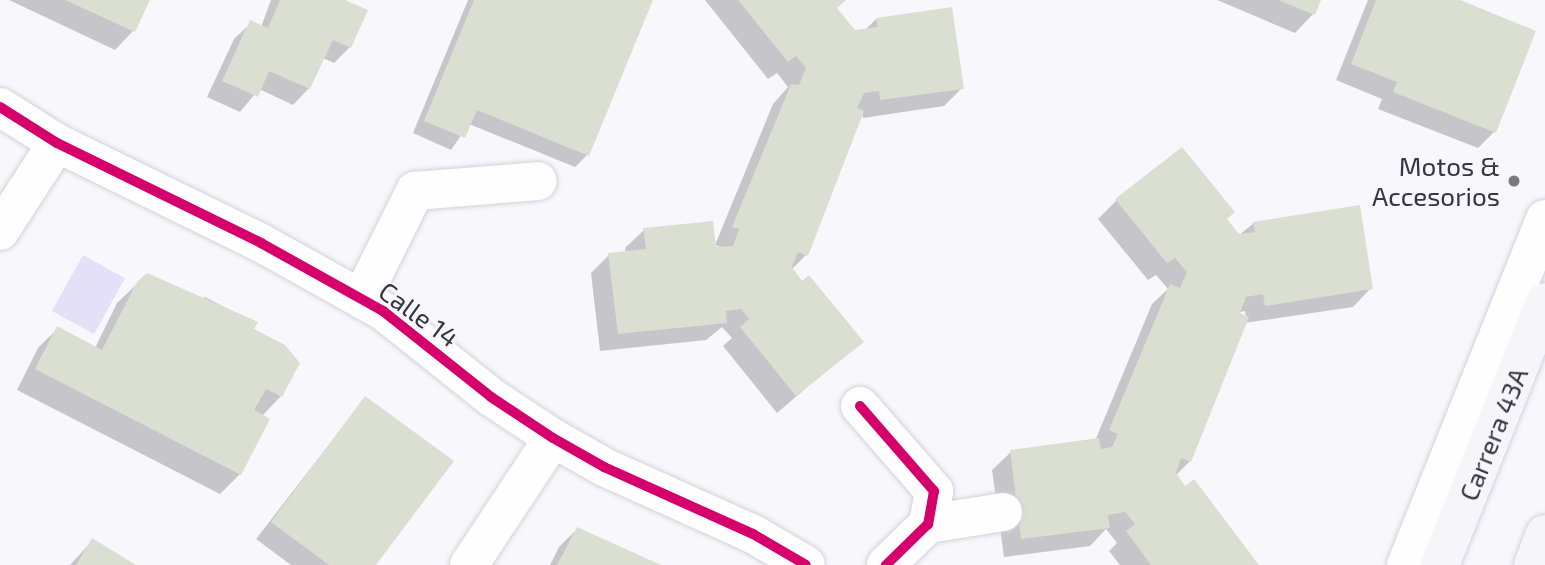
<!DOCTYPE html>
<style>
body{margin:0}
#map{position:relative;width:1545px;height:565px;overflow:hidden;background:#f8f7fc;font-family:"Exo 2",sans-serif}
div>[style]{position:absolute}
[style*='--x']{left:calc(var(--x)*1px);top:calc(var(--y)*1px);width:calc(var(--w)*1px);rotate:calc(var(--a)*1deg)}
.water>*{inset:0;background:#e4e0f8;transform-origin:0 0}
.shadow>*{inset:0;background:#0003}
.building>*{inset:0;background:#dbdfd2}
.roads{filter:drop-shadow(0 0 2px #d3d2d8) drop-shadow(0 0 2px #d3d2d8)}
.minor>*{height:38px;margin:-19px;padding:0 19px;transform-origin:19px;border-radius:19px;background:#fefeff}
.major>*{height:38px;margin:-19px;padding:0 19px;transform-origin:19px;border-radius:19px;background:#f6f5fa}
.cycleway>*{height:10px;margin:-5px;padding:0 5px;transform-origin:5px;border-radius:5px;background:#d6006c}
.dots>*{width:19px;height:19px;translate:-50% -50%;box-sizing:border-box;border:4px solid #f7f5fe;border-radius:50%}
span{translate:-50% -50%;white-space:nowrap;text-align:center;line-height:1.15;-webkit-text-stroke:5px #f7f5fe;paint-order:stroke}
.poi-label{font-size:26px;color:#37363c}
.right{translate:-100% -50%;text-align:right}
.street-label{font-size:26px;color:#37363c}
</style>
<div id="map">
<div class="water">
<div style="left:83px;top:255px;width:48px;height:64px;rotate:29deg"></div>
</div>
<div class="shadow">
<div style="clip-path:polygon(9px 0,148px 0,133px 31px,115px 50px)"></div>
<div style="clip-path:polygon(271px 0,341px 0,350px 47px,334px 63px,323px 58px,309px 88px,293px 105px,259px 89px,240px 112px,207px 97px,234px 39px,251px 23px,261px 27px)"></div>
<div style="clip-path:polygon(468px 0,651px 0,587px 155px,575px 167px,469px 124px,451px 150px,413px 133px)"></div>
<div style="clip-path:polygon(705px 0,844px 0,836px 8px,855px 32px,865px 30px,876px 19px,962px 88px,944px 106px,863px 118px,862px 112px,806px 255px,791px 270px,861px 341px,777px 413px,723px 346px,732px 338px,722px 327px,706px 340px,600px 351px,591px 273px,609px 255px,626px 253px,625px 248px,644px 230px,725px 249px,715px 245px,773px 104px,788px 87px,777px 73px,768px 79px)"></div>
<div style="clip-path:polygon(1217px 0,1319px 0,1313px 14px,1295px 33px)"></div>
<div style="clip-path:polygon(1368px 0,1455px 0,1494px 132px,1478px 148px,1378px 109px,1382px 99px,1336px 80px)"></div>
<div style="clip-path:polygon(evenodd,1117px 200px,1226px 219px,1239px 235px,1254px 223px,1371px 288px,1353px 307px,1244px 323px,1190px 461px,1175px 476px,1257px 565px,1120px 565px,1109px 551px,1117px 543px,1106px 529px,1090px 546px,1004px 557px,992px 470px,1011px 452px,1095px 441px,1152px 304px,1168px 289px,1156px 275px,1148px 280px,1098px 219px,1117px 200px,1245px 311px,1246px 317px,1235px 313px,1245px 311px)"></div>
<div style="clip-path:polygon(138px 283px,197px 300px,205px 297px,255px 323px,252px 330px,281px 396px,262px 416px,240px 474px,220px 494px,17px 390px,38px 348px,57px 329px,95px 348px,117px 303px)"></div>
<div style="clip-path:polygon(365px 398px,374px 565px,291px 565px,256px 539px)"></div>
<div style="clip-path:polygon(577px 529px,657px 565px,550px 565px,559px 547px)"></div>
<div style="clip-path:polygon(92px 541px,132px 565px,70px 565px)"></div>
</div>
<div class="building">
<div style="clip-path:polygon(65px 0,150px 0,135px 32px)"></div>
<div style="clip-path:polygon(280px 0,345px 0,368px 10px,351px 48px,333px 40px,310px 89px,269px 71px,258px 97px,222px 81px,250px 20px,268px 28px)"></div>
<div style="clip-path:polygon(474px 0,653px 0,589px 156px,477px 110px,465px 138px,424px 121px)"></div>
<div style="clip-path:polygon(738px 0,846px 0,837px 8px,855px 30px,878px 27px,876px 18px,952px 7px,964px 89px,880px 100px,879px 91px,864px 93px,857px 108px,864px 111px,808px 256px,798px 252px,792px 267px,802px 281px,809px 275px,864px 342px,796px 396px,740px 327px,749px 319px,741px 309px,726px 311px,727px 323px,618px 334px,608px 253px,646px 249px,643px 228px,713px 221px,716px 247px,733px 246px,739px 229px,732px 227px,791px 84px,799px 85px,806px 68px,796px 56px,788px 62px)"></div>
<div style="clip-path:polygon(1278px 0,1321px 0,1315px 15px)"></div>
<div style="clip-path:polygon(1376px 0,1460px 0,1536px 31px,1496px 133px,1393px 92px,1397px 82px,1351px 64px)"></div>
<div style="clip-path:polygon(1182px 147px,1235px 212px,1227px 219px,1239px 234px,1255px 232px,1253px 222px,1360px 205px,1373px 289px,1265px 306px,1263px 294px,1246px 297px,1240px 313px,1249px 317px,1191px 462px,1181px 458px,1176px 473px,1185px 486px,1194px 479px,1259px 565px,1151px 565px,1126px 531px,1135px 524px,1125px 512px,1108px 515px,1110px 528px,1021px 539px,1010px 450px,1099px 438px,1101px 449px,1112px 447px,1118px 434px,1109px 430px,1170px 284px,1180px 288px,1187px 272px,1175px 258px,1167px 263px,1115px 199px)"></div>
<div style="clip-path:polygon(147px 273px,258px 322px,254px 329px,285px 345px,300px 363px,282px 397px,266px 389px,254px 410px,270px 419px,241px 475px,35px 369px,57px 326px,102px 350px,137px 282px)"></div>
<div style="clip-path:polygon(365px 396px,454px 461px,376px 565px,329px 565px,271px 522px)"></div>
<div style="clip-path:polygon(577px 527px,661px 565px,557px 565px)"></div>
<div style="clip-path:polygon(92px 538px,136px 565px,76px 565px)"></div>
</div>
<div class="roads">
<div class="minor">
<div style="--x:0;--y:107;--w:67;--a:32.3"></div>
<div style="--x:57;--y:143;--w:227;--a:26.1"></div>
<div style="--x:261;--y:243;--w:140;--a:29.1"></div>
<div style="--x:383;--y:311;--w:138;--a:38.5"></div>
<div style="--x:491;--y:397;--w:74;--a:33.5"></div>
<div style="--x:553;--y:438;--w:59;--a:29.6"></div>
<div style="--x:604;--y:467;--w:163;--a:24.2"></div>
<div style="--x:753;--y:534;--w:61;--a:30.3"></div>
<div style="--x:0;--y:231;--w:105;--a:-57.1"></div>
<div style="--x:361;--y:299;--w:121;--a:-63.4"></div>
<div style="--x:415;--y:191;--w:123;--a:-4.6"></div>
<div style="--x:860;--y:406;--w:113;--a:49"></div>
<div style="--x:934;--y:491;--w:34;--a:100"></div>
<div style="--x:928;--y:524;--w:59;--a:135.7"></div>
<div style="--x:928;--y:524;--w:76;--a:-9.1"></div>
<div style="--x:469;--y:565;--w:152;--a:-56.5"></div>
<div style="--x:1406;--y:565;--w:373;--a:-68.1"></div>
</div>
<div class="major">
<div style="--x:1440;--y:565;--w:283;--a:-68.2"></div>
<div style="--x:1533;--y:565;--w:33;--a:-69"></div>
</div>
</div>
<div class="cycleway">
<div style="--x:0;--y:107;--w:67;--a:32.3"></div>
<div style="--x:57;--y:143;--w:227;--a:26.1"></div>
<div style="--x:261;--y:243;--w:140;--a:29.1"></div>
<div style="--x:383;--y:311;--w:138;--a:38.5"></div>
<div style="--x:491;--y:397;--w:74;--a:33.5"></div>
<div style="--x:553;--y:438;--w:59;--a:29.6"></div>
<div style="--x:604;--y:467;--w:163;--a:24.2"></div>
<div style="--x:753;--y:534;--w:61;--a:30.3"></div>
<div style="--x:860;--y:406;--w:113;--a:49"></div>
<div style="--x:934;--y:491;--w:34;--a:100"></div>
<div style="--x:928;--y:524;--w:59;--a:135.7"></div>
</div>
<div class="dots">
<div style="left:1514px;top:181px;background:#7b7a7f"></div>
</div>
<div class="poi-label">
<span class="right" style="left:1500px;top:181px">Motos &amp;<br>Accesorios</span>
</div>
<div class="street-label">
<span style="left:419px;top:314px;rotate:36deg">Calle 14</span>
<span style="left:1493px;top:434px;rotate:-68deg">Carrera 43A</span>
</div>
</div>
